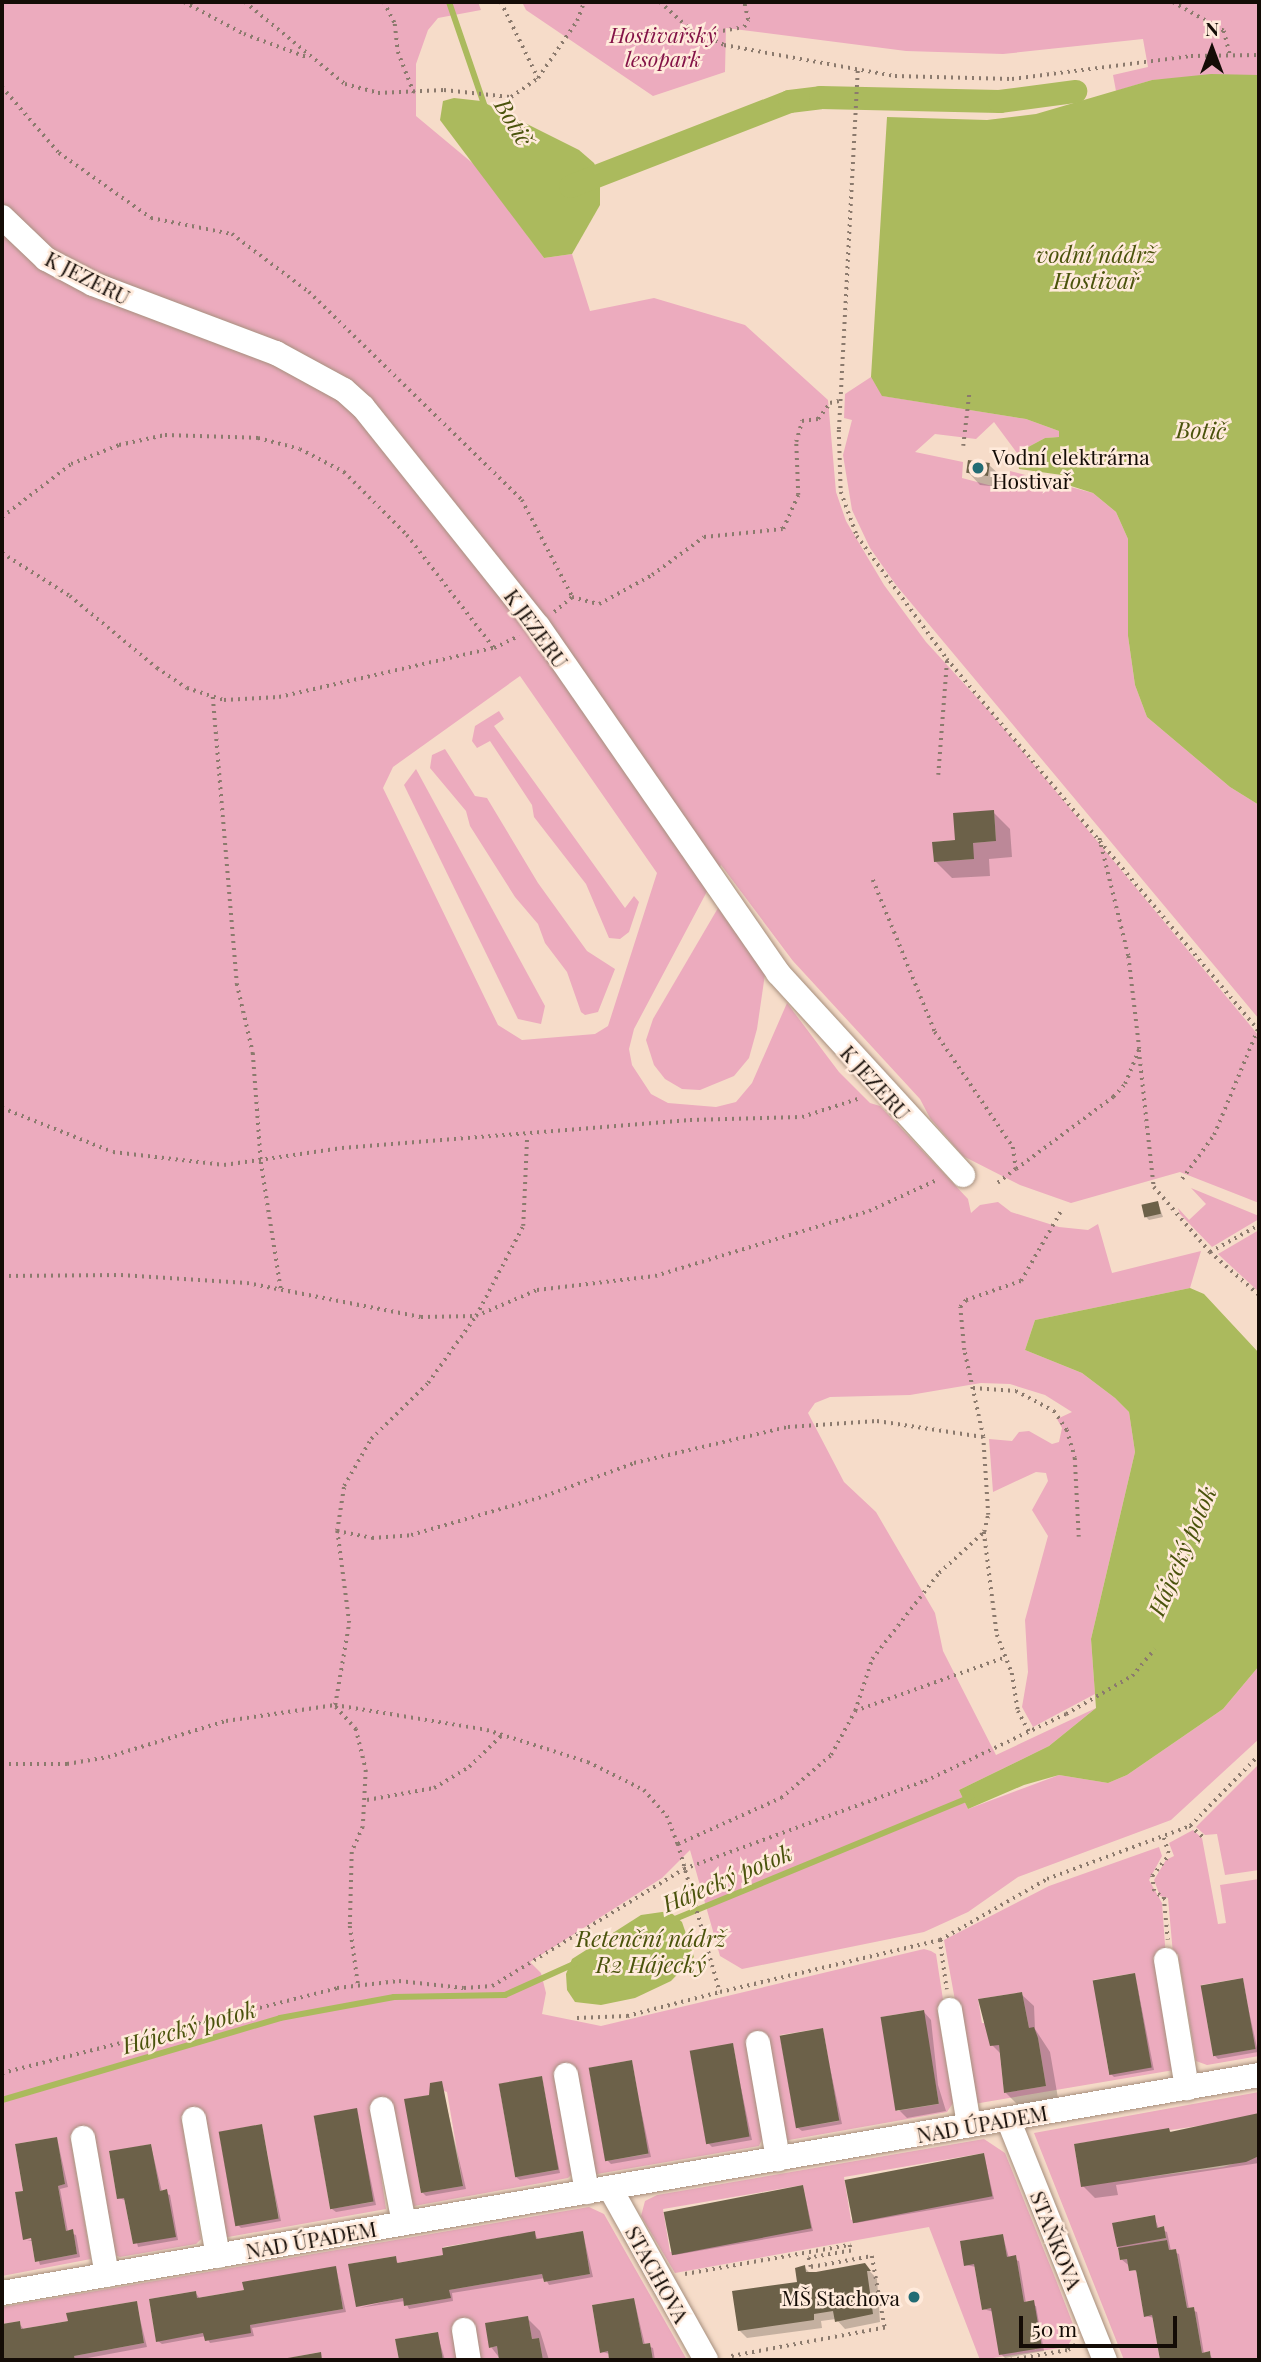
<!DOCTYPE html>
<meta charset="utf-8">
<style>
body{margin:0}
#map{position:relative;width:1261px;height:2362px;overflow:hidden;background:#f6dcc9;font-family:"Playfair Display",serif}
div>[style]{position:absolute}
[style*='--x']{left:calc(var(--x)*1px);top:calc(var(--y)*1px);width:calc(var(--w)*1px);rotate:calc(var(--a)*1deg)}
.green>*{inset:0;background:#ecabbe}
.water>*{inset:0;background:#abba5d}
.shadow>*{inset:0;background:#0003}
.stream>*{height:6px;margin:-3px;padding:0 3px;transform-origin:3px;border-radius:3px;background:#abba5d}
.canal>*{height:23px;margin:-11.5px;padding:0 11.5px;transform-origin:11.5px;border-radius:11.5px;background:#abba5d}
.building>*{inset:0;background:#6c6149;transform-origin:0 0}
.path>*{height:3.5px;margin-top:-1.75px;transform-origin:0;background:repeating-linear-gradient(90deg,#8b7a6d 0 2px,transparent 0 7px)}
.roads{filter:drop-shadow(0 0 2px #a68f7d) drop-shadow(0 0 2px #a68f7d)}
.minor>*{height:24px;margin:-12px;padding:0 12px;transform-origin:12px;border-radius:12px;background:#fff}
.dots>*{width:19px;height:19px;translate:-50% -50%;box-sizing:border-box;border:4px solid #ffeadb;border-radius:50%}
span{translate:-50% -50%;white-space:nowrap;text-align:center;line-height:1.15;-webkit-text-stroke:5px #ffeadb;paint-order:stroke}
.park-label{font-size:21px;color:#841347;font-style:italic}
.street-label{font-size:21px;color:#140c06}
.poi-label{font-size:21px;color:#140c06}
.left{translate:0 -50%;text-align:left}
.right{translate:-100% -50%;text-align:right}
.water-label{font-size:23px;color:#4a530c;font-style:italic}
.frame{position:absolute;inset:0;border:4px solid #140c06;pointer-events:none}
.north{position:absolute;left:1177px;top:14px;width:70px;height:70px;-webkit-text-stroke:5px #ffeadb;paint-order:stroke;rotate:0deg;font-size:19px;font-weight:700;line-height:28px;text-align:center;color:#140c06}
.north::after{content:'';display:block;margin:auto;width:24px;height:32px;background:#140c06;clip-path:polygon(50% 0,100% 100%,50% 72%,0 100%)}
.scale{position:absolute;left:1019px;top:2316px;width:158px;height:32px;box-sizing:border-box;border:4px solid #140c06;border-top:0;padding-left:9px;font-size:21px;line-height:24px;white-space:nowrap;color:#140c06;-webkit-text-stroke:5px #ffeadb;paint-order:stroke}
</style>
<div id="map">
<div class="green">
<div style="clip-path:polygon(evenodd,2px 2px,478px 2px,481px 10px,438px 18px,428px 30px,416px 64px,416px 116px,476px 166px,544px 258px,572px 254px,590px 311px,654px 298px,745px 325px,828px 400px,836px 492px,846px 521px,884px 585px,926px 642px,990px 712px,1259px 1036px,1259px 1203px,1180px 1172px,1071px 1203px,1020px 1185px,963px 1156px,930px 1118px,920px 1099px,793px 961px,721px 865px,634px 1029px,629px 1049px,632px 1065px,651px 1094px,668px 1103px,716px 1107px,736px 1102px,752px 1083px,787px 1003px,839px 1072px,870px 1103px,880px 1106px,968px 1199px,971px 1213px,980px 1205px,998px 1202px,1011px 1212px,1059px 1227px,1088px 1230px,1098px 1224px,1112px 1273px,1201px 1251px,1190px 1288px,1035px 1320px,1025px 1350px,1082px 1373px,1115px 1398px,1129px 1412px,1135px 1452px,1091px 1639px,1095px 1694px,1033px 1727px,1022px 1707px,1028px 1672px,1025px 1620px,1048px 1536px,1032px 1510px,1048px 1481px,1046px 1473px,1036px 1472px,993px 1492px,989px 1439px,1012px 1441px,1019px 1432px,1029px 1431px,1052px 1444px,1059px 1442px,1062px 1428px,1057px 1419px,1072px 1412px,1045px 1395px,1010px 1384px,981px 1383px,910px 1395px,830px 1397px,815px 1403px,808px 1413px,844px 1482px,876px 1512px,935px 1613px,943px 1651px,996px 1755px,1096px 1708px,1049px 1746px,959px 1790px,968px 1809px,1059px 1775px,1108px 1783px,1127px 1775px,1223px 1709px,1259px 1666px,1259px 1739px,1171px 1820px,1018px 1877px,968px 1912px,924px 1932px,742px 1969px,720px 1956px,690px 1850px,662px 1878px,530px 1962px,541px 1973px,546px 1993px,542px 2014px,601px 2026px,924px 1949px,931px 1951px,936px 1954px,944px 2006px,937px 2008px,953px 2103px,947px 2112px,789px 2140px,762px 2139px,759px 2146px,597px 2174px,572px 2174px,568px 2178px,414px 2206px,408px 2202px,371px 2106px,386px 2209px,228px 2237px,223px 2236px,201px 2113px,181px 2116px,201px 2239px,196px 2244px,120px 2257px,115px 2255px,90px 2132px,70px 2136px,91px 2259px,2px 2276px,2px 2px,520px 676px,657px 873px,608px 1026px,595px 1034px,522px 1040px,498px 1025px,383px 788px,393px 767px,520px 676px,2px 2px,994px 811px,996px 841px,973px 843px,973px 859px,934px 862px,933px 842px,955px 840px,994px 811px,2px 2px,923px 2010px,939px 2104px,897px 2111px,881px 2017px,923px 2010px,2px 2px,823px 2028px,839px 2121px,797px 2128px,780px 2035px,823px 2028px,2px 2px,733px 2044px,749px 2136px,707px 2144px,691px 2051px,733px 2044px,2px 2px,632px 2060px,648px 2154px,606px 2161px,589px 2068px,632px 2060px,2px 2px,542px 2076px,557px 2170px,515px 2177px,499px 2084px,542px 2076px,2px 2px,431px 2087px,447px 2092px,463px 2186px,421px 2193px,405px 2100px,429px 2095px,431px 2087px,2px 2px,314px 2115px,373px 2202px,330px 2209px,314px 2115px,2px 2px,262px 2124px,279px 2218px,236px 2225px,220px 2132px,262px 2124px,2px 2px,57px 2137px,65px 2184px,58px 2186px,66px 2231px,73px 2230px,77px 2254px,35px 2262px,31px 2238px,24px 2239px,15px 2192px,23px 2191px,15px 2144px,57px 2137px,2px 2px,151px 2144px,160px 2191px,166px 2189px,133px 2244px,124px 2198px,117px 2198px,109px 2152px,151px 2144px)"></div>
<div style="clip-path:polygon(522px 2px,1259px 2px,1259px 75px,1152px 80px,1116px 91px,1113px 75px,1148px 67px,1143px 39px,1003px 54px,906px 51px,726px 28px,725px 72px,653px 96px,526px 10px)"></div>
<div style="clip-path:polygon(871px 377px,883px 396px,1026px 419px,1059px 431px,1060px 437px,1045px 438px,1017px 453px,994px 422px,976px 439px,935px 434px,915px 452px,963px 462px,962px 478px,1011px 491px,1010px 471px,1093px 493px,1116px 512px,1128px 539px,1128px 636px,1135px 685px,1147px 717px,1230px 787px,1259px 805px,1259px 1019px,896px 585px,870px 548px,852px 510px,843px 455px,852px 420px,844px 418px,845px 394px)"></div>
<div style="clip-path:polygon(499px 711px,504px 719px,494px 726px,625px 908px,634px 896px,639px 902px,629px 932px,620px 939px,609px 938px,586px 884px,534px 817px,532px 805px,490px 741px,477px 748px,472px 741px,475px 726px)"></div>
<div style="clip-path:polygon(445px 749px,475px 796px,487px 798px,538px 883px,587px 951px,615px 969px,598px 1012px,585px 1015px,581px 1012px,567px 972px,545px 943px,538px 924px,515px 897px,470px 826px,466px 811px,430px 768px,432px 755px)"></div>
<div style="clip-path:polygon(416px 769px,545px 1006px,541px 1024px,518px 1019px,404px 785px)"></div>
<div style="clip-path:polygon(718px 908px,765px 974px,757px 1029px,749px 1058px,734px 1076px,700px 1090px,682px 1089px,665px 1079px,654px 1065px,646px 1040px,653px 1019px)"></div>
<div style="clip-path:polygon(1191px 1188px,1259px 1216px,1259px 1219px,1212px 1247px,1180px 1214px,1178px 1208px,1189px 1220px,1206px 1204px)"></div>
<div style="clip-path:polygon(1259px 1230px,1259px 1292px,1218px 1254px)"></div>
<div style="clip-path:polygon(1259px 1764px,1259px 1870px,1225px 1875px,1217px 1834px,1205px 1835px,1196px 1827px)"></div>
<div style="clip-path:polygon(evenodd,1193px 1830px,1202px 1838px,1218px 1924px,1226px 1923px,1220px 1885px,1259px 1879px,1259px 2056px,1207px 2065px,1196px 2061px,1178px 1954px,1173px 1954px,1168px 1898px,1160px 1896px,1154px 1880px,1166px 1860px,1174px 1856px,1169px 1843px,1193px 1830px,1243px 1978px,1255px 2049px,1213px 2056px,1201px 1985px,1243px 1978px)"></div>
<div style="clip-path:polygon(evenodd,1159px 1847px,1162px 1856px,1149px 1880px,1162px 1903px,1174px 2070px,974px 2104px,944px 1940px,1049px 1886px,1159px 1847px,1135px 1973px,1151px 2067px,1109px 2074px,1093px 1980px,1135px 1973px,1159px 1847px,1022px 1992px,1029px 2028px,1038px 2038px,1046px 2086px,1004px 2093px,999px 2045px,987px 2023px,982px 2023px,978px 1999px,1022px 1992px)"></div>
<div style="clip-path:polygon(evenodd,1259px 2092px,1259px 2113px,1239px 2120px,1074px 2144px,1081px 2186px,1223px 2167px,1259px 2156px,1259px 2360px,1211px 2360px,1210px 2351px,1202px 2353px,1194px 2307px,1187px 2308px,1176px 2249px,1169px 2250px,1166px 2240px,1118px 2249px,1120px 2260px,1127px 2259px,1129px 2271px,1136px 2270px,1144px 2316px,1152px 2315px,1160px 2360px,1124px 2360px,1034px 2133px,1259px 2092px,1154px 2215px,1157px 2228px,1164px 2226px,1166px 2238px,1117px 2246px,1113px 2223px,1154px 2215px)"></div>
<div style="clip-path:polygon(evenodd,984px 2139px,1005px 2153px,1056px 2280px,1076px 2332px,1067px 2347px,980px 2360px,929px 2227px,675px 2273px,641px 2216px,645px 2201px,657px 2195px,984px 2139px,984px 2153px,991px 2196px,851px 2220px,844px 2177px,984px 2153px,984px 2139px,803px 2185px,811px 2227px,670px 2252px,663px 2209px,803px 2185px,984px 2139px,1003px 2234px,1007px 2258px,1016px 2256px,1024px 2302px,1033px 2300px,1036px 2350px,991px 2308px,982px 2310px,974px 2264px,961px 2241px,1003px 2234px)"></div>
<div style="clip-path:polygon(evenodd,589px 2207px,604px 2214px,687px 2360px,653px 2360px,650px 2343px,643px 2344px,634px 2298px,592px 2305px,600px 2352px,608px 2351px,609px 2360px,543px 2360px,539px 2338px,532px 2339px,528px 2317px,490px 2348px,497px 2346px,499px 2360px,477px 2360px,470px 2327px,452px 2329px,458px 2360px,443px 2360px,437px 2332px,395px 2339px,399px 2360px,322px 2360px,320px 2352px,278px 2360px,75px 2360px,74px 2356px,144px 2343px,137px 2301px,67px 2313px,68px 2321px,45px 2325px,21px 2329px,20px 2321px,2px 2324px,2px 2307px,589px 2207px,583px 2231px,590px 2274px,544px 2282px,542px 2274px,449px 2290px,450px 2298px,405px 2306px,403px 2298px,356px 2306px,349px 2264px,395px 2256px,397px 2263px,443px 2255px,443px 2247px,534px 2232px,536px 2239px,583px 2231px,589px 2207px,336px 2267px,343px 2309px,156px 2341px,149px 2299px,196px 2291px,197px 2298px,244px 2290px,243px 2283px,336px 2267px)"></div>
</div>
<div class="water">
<div style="clip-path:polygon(1211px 74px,1259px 75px,1259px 805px,1230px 787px,1147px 717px,1135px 685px,1128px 636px,1128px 539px,1116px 512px,1093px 493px,1071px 486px,1069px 476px,1019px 469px,1017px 453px,1045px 438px,1059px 437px,1059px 431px,1026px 419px,882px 396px,871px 377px,887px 117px,987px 120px,1036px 114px,1152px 80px)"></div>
<div style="clip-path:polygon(454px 98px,481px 101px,579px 150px,594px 163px,600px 175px,600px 205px,572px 254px,544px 258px,440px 120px,443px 101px)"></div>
<div style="clip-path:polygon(1190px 1288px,1204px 1294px,1259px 1353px,1259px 1666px,1223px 1709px,1127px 1775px,1108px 1783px,1059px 1775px,1024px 1785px,968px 1809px,959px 1790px,1049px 1746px,1096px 1708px,1091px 1639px,1135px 1452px,1129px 1412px,1115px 1398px,1082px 1373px,1025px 1350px,1035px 1320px)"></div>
<div style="clip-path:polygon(669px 1911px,682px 1922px,694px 1957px,671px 1981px,635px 1998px,601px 2005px,575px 2002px,567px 1990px,566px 1974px,572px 1959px,641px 1915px)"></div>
</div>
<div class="shadow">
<div style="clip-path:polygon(989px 465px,1002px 477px,1000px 487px,980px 485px,968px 472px)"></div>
<div style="clip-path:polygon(993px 812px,1010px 829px,1012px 857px,989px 859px,990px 876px,952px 878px,935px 861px)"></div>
<div style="clip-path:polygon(1158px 1203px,1163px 1217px,1149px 1220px,1145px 1216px)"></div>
<div style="clip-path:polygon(1135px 1974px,1154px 2070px,1114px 2077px,1111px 2074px)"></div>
<div style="clip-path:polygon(1242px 1980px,1258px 2052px,1218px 2059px,1215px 2056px)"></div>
<div style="clip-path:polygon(1021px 1994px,1034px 2006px,1035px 2029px,1050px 2052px,1058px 2098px,1018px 2105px,1005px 2092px,1000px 2053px,992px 2045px,980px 2001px)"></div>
<div style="clip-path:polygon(923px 2011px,931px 2020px,938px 2085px,946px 2111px,907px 2118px,899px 2110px)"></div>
<div style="clip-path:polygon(822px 2030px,842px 2124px,802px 2131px,798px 2128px)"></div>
<div style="clip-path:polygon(732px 2045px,752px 2140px,712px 2147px,708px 2143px)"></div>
<div style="clip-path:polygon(631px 2062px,651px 2157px,611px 2164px,608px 2161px)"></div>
<div style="clip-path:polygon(541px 2078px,560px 2173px,520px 2180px,516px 2177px)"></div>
<div style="clip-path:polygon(441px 2083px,466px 2189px,426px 2196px,422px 2192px,431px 2096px)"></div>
<div style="clip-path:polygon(356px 2110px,376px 2205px,336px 2212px,332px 2209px)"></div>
<div style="clip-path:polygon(1259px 2116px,1259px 2163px,1116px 2185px,1118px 2195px,1095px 2198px,1083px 2186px,1169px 2130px,1172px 2133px)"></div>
<div style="clip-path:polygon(261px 2126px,281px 2221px,241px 2228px,238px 2225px)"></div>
<div style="clip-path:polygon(57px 2138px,68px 2187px,60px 2189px,68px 2232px,76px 2235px,80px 2257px,40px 2265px,33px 2241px,27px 2241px,40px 2238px,25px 2192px)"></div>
<div style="clip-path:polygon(151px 2146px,162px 2192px,170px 2195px,178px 2240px,138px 2247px,127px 2201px,119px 2198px)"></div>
<div style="clip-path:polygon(984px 2155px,994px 2199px,856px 2223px,852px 2219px)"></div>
<div style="clip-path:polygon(803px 2187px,813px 2231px,675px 2255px,672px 2251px)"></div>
<div style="clip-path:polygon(1154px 2217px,1159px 2229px,1167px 2232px,1171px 2251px,1179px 2254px,1189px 2309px,1197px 2312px,1204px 2354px,1209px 2353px,1213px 2360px,1162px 2360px,1154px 2318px,1146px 2316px,1138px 2273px,1121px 2259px,1118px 2246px)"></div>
<div style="clip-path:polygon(534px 2233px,539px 2241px,583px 2233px,593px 2277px,549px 2285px,545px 2278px,452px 2293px,453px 2301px,409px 2309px,405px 2301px,359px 2308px,411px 2295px,358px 2305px,395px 2258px,399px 2265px,420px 2261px)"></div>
<div style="clip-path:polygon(1003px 2236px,1009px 2258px,1019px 2261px,1026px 2303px,1036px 2306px,1044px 2351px,1005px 2358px,1001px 2354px,994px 2312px,983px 2309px,976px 2267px,966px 2265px)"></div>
<div style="clip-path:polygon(864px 2265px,877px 2279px,880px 2322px,845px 2329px,836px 2319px,821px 2321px,822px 2328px,747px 2338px,739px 2330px,799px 2283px,804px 2267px,811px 2274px)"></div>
<div style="clip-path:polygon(336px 2268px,346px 2312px,252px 2328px,254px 2336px,210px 2343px,206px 2336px,162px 2344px,158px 2341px,195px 2292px,200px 2299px,246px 2292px)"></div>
<div style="clip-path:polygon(634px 2299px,645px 2345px,653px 2348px,655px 2360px,611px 2360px,610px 2354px,602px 2352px)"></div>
<div style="clip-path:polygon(136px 2303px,147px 2347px,77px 2360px,2px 2360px,2px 2326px,19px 2323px,24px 2330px,70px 2322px)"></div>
<div style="clip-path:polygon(527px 2318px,540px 2331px,549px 2360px,501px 2360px,491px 2347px)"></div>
<div style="clip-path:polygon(437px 2333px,445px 2360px,401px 2360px,397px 2340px)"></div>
</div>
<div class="stream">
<div style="--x:449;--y:2;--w:111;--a:71.1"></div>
<div style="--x:670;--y:1921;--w:326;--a:-22.4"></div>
<div style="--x:2;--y:2100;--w:290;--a:-16.4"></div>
<div style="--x:280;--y:2018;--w:116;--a:-10.4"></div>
<div style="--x:394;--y:1997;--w:111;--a:-1"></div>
<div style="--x:505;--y:1995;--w:76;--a:-24.2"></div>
</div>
<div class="canal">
<div style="--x:570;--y:186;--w:235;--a:-21.2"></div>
<div style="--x:789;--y:101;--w:31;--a:-7"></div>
<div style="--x:820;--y:97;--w:179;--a:1.3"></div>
<div style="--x:999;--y:101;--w:77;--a:-7.5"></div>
</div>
<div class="building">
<div style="left:968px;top:460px;width:22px;height:13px;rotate:8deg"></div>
<div style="clip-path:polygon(994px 810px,996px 841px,973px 843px,974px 859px,934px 862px,932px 842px,955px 840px,953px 813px)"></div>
<div style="left:1158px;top:1201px;width:13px;height:17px;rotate:77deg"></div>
<div style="left:1135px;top:1973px;width:96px;height:43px;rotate:80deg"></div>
<div style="left:1243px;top:1978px;width:72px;height:43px;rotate:80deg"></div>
<div style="clip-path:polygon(1022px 1992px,1029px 2028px,1034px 2027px,1038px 2038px,1046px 2086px,1004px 2093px,999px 2045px,990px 2046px,978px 1999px)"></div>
<div style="left:924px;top:2010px;width:95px;height:44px;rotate:81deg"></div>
<div style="left:823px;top:2028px;width:94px;height:44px;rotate:80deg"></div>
<div style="left:733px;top:2043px;width:95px;height:44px;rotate:80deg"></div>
<div style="left:632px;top:2060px;width:95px;height:44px;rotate:80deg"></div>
<div style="left:542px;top:2076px;width:95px;height:44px;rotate:80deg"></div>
<div style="clip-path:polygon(442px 2081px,463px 2186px,421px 2193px,404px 2099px,429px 2095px,430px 2083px)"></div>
<div style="left:357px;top:2108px;width:95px;height:44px;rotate:80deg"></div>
<div style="clip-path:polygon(1259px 2113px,1259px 2156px,1246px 2162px,1081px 2187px,1074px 2144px,1169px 2128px,1170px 2132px)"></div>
<div style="left:262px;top:2124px;width:96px;height:44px;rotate:80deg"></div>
<div style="clip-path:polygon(57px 2137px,65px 2184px,58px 2186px,66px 2231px,73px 2229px,77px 2254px,35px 2262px,31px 2238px,23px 2240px,15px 2192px,23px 2191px,15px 2144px)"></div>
<div style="clip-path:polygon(151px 2144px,160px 2191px,167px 2189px,176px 2237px,133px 2244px,124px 2198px,117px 2199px,109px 2151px)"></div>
<div style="left:984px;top:2153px;width:44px;height:142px;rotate:79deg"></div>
<div style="left:803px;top:2185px;width:44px;height:142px;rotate:79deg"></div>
<div style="clip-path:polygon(1155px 2215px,1157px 2228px,1164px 2226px,1166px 2238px,1117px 2247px,1112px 2223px)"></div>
<div style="clip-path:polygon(535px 2231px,536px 2239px,583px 2231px,590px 2274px,544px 2282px,542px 2274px,449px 2290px,451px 2298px,404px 2306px,403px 2298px,356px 2307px,348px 2264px,396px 2256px,397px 2263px,443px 2255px,442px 2248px)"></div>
<div style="clip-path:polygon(1003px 2234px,1007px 2257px,1016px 2255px,1024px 2302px,1034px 2300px,1042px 2348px,999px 2355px,991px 2308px,982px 2310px,974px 2264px,964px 2266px,960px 2241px)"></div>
<div style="clip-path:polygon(1167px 2240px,1169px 2250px,1176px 2249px,1187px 2308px,1194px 2307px,1202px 2353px,1210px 2351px,1211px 2360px,1160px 2360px,1152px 2315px,1144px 2317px,1136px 2270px,1129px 2271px,1127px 2259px,1120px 2260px,1118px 2248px)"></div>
<div style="clip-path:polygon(865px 2263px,871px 2271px,867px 2271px,873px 2314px,835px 2322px,833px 2311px,814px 2314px,814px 2320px,738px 2331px,732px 2291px,797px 2282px,795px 2268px,805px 2265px,806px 2272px,816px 2272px)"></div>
<div style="clip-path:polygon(336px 2266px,343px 2309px,250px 2325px,251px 2333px,205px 2341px,203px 2333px,156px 2342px,149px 2299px,196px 2291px,197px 2298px,244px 2290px,242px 2282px)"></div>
<div style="clip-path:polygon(634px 2298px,643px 2344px,650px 2343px,653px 2360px,609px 2360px,608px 2351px,600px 2353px,592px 2305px)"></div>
<div style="clip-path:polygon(137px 2301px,144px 2343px,74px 2356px,75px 2360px,2px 2360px,2px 2324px,20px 2321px,21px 2329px,45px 2325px,68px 2321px,66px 2313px)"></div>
<div style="clip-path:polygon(528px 2316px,532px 2339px,539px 2338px,543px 2360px,499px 2360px,497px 2346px,489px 2348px,485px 2323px)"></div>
<div style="clip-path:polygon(438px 2332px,443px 2360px,399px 2360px,395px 2339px)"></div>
<div style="clip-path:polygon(321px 2352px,322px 2360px,282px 2360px,282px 2359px)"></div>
</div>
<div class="path">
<div style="--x:184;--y:2;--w:68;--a:28.1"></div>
<div style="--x:244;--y:34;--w:67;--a:20.1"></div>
<div style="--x:245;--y:2;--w:129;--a:39.4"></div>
<div style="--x:345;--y:84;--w:34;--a:15"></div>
<div style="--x:378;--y:93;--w:66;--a:-2.6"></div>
<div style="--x:444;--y:90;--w:67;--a:6"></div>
<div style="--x:511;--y:97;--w:33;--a:-35"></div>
<div style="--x:538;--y:78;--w:69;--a:-55.6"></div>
<div style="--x:577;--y:21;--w:20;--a:-70"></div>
<div style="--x:384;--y:2;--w:25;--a:63"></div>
<div style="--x:395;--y:24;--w:28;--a:84"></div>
<div style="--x:398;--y:52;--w:44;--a:68.7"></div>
<div style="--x:501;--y:2;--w:85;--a:64"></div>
<div style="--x:660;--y:2;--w:40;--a:42"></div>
<div style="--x:690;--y:29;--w:38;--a:25"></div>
<div style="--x:724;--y:45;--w:174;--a:10.3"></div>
<div style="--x:895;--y:76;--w:117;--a:1.5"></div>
<div style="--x:1012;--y:79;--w:180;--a:-7.3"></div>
<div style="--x:1191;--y:56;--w:68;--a:-0.8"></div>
<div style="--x:1173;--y:2;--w:59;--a:29.6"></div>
<div style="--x:1224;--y:31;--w:25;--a:76"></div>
<div style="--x:709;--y:39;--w:10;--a:-45"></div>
<div style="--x:716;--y:32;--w:28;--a:-10"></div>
<div style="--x:744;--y:27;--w:8;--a:-60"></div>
<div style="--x:748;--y:20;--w:18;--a:-103"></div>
<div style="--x:858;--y:71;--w:360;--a:93"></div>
<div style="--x:839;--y:430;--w:62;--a:88.2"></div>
<div style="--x:841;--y:492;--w:47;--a:70"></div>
<div style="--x:857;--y:536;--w:152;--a:53.8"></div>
<div style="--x:947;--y:659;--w:486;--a:50"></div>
<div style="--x:2;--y:87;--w:87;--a:49.2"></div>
<div style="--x:59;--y:153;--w:113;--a:35.2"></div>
<div style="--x:151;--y:218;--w:83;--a:11.2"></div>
<div style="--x:232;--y:234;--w:96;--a:37"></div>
<div style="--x:309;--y:292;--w:298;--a:44.3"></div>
<div style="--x:522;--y:500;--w:108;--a:62.5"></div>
<div style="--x:963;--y:446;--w:52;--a:-83.4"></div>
<div style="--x:2;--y:517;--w:87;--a:-37.5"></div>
<div style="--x:71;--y:464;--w:52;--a:-21.6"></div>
<div style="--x:119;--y:445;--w:47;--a:-12.3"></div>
<div style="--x:165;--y:435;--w:93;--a:1.8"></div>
<div style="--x:258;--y:438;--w:43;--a:14.7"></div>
<div style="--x:300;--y:449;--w:50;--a:27.6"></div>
<div style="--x:344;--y:472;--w:89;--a:45"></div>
<div style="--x:407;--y:535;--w:143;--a:52.4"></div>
<div style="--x:494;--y:648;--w:28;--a:-26"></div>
<div style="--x:2;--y:553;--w:80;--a:32.3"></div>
<div style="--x:70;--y:596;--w:113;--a:39.6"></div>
<div style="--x:157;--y:668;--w:36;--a:34"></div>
<div style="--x:187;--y:688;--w:39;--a:18"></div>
<div style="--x:224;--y:700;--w:55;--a:-3.1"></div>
<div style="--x:279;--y:697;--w:220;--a:-12.9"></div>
<div style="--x:554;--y:612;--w:23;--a:-40"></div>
<div style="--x:572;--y:597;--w:28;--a:15"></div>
<div style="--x:599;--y:604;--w:60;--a:-28.7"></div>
<div style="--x:652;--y:575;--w:64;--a:-36.2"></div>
<div style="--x:704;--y:537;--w:79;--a:-5.8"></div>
<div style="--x:783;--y:529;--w:37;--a:-66"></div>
<div style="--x:798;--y:495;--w:53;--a:-92.2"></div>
<div style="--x:796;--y:442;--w:22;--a:-74"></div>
<div style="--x:802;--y:421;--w:16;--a:-7"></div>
<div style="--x:818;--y:419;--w:20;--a:-53"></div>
<div style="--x:830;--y:403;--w:9;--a:-13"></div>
<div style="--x:213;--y:697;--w:288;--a:85.2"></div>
<div style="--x:237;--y:984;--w:71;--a:76.9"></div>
<div style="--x:253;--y:1053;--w:109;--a:85.8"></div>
<div style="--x:261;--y:1162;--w:129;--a:81.1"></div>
<div style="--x:938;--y:775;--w:116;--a:-85.6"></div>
<div style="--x:873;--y:880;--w:164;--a:67.8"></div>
<div style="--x:935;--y:1032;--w:139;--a:55.9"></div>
<div style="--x:1013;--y:1147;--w:22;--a:82"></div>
<div style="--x:1016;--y:1169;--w:23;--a:142"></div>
<div style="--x:1139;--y:1050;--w:138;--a:83.8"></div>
<div style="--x:1154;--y:1187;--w:86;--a:49.3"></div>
<div style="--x:1210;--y:1252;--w:65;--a:41.3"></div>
<div style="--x:2;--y:1108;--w:119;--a:21.6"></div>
<div style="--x:113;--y:1152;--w:112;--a:6.7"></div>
<div style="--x:224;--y:1165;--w:119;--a:-8.2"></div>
<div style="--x:342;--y:1148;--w:349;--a:-4.6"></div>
<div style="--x:690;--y:1120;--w:112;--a:-1.5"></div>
<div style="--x:802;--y:1117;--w:62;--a:-17.9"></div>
<div style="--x:1016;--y:1169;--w:121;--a:-36.6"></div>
<div style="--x:1113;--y:1097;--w:18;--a:-47"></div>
<div style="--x:1125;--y:1084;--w:38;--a:-68"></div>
<div style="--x:1139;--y:1049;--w:94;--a:-96.7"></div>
<div style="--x:1128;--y:956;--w:122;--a:-103.8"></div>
<div style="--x:1182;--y:1179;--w:54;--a:-54"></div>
<div style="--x:1214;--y:1135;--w:115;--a:-67.5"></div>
<div style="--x:1210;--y:1252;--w:56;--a:-28.9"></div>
<div style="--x:2;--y:1276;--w:119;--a:-0.5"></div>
<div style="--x:121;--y:1275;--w:126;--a:3.6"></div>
<div style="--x:247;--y:1283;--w:177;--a:11.1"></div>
<div style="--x:421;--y:1317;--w:55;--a:-1"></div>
<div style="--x:476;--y:1316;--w:66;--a:-23.1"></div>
<div style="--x:537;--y:1290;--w:119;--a:-6.8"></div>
<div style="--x:655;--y:1276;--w:224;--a:-16.9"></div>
<div style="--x:869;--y:1211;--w:75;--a:-24.5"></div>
<div style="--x:973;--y:1388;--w:43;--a:4"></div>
<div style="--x:1016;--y:1391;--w:43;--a:27.8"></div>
<div style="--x:1054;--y:1411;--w:23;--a:56"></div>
<div style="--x:1067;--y:1430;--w:29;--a:74"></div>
<div style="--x:1075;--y:1458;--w:79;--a:87.1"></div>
<div style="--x:337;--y:1531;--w:36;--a:11"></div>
<div style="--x:372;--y:1538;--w:39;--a:-4"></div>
<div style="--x:411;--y:1535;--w:140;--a:-16.2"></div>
<div style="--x:545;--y:1496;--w:95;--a:-20.3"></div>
<div style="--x:634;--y:1463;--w:158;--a:-13.2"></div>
<div style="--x:788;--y:1427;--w:89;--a:-3.9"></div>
<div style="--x:877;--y:1421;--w:107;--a:8.6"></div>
<div style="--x:984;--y:1532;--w:104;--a:82.8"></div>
<div style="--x:997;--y:1635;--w:41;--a:68.5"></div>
<div style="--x:1012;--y:1673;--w:38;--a:81"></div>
<div style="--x:1018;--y:1711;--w:24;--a:62"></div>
<div style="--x:335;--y:1705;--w:154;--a:9.3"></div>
<div style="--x:487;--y:1730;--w:106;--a:17.6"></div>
<div style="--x:588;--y:1762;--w:63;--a:26.6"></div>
<div style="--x:644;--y:1790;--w:35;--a:49"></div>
<div style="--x:667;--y:1816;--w:30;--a:69"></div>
<div style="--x:678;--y:1844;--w:154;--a:74.2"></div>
<div style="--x:720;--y:1992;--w:226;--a:-13.3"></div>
<div style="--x:940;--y:1940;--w:123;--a:-29.7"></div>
<div style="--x:1047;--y:1879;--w:153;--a:-20.3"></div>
<div style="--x:1190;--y:1826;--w:99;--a:-45.8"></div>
<div style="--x:336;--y:1707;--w:30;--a:48"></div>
<div style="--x:356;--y:1729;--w:42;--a:76.3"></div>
<div style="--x:366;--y:1770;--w:57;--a:93"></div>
<div style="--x:363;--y:1827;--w:27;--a:114"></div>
<div style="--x:352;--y:1852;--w:74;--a:91.5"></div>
<div style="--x:350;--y:1926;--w:59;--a:82.1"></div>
<div style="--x:855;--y:1711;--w:160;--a:-19.7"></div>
<div style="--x:2;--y:1764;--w:65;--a:0"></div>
<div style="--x:67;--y:1764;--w:42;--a:-9.7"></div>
<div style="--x:108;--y:1757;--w:123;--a:-17"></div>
<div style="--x:226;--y:1721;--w:110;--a:-8.4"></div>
<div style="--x:335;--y:1705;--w:83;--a:-80.3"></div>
<div style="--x:349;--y:1623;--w:93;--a:-97.4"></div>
<div style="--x:337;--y:1531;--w:46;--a:-81.2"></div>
<div style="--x:344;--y:1486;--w:54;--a:-60.1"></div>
<div style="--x:371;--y:1439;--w:80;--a:-44.5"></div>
<div style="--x:428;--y:1383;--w:82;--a:-54.4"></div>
<div style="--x:476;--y:1316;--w:102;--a:-62.4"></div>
<div style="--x:523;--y:1226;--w:90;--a:-87.5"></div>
<div style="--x:367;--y:1800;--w:68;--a:-10.2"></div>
<div style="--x:434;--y:1788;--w:41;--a:-31"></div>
<div style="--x:469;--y:1767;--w:46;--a:-44.1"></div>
<div style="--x:1190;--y:1826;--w:17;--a:40"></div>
<div style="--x:1164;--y:1838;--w:20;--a:72"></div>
<div style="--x:678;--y:1844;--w:113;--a:-24.1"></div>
<div style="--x:781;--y:1798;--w:66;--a:-40.7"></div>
<div style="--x:831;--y:1755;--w:50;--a:-61.4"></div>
<div style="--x:855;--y:1711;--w:55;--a:-71.9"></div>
<div style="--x:872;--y:1659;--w:109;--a:-52.1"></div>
<div style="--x:939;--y:1573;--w:61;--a:-42.3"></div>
<div style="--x:984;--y:1532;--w:17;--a:-77"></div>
<div style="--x:988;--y:1515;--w:78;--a:-93.7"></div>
<div style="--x:983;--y:1437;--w:89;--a:-102.3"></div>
<div style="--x:964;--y:1350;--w:43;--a:-95.3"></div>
<div style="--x:960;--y:1307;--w:9;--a:-49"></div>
<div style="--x:966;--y:1300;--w:58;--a:-19.1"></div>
<div style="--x:1021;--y:1281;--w:83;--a:-60.3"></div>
<div style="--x:1164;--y:1897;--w:43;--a:84.7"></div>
<div style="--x:1165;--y:1900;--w:14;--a:-141"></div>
<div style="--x:1154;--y:1891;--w:15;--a:-98"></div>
<div style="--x:1152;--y:1876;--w:27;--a:-51"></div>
<div style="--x:940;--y:1940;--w:50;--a:82"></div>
<div style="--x:577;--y:2018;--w:50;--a:-2.3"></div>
<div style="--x:627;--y:2016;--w:96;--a:-14.5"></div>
<div style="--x:2;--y:2073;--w:346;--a:-14.2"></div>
<div style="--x:337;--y:1988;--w:62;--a:-6.4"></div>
<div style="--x:399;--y:1981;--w:65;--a:6.1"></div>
<div style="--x:464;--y:1988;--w:28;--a:-4"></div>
<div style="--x:492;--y:1986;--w:225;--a:-31.4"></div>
<div style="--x:684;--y:1869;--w:257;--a:-20.1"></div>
<div style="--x:925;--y:1781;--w:156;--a:-25.4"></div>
<div style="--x:1066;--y:1714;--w:76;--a:-29.9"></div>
<div style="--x:1132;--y:1676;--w:35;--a:-50"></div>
<div style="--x:685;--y:2274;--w:168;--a:-10"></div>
<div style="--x:850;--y:2245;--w:6;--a:81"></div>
<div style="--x:851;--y:2251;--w:43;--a:170.5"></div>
<div style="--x:809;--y:2258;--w:9;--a:77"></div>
<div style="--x:811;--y:2267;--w:62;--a:-10.2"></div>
<div style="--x:872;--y:2256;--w:73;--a:79.8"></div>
<div style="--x:885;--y:2328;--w:159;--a:169.5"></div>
<div style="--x:1010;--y:2360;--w:59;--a:-9.8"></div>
<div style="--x:1068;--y:2350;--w:9;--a:-36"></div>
</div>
<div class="roads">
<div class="minor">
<div style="--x:2;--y:217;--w:61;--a:43.7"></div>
<div style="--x:46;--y:259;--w:53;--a:28"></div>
<div style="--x:93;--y:284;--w:196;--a:20.7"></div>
<div style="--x:276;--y:353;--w:77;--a:28.6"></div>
<div style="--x:344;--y:390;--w:25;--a:42"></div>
<div style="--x:363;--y:407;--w:280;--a:51.4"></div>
<div style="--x:538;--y:626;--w:422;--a:55.3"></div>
<div style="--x:778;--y:973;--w:274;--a:47.5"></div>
<div style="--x:1166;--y:1960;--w:130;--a:80.7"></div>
<div style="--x:950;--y:2010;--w:117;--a:80.6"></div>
<div style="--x:758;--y:2043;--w:118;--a:80.2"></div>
<div style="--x:566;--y:2075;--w:119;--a:79.8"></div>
<div style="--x:382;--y:2109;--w:116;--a:79.1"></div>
<div style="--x:194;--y:2119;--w:139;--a:80.1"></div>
<div style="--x:1008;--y:2119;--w:260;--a:68.1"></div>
<div style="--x:83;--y:2138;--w:139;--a:80.1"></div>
<div style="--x:610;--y:2188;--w:197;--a:60.8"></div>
<div style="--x:2;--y:2293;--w:1276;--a:-9.84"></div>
<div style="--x:464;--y:2330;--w:30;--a:81"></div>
</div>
</div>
<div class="dots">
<div style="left:978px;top:468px;background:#226c74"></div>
<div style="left:914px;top:2297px;background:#226c74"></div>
</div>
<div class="park-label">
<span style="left:663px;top:46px">Hostivařský<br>lesopark</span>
</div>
<div class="street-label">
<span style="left:88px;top:277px;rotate:27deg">K JEZERU</span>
<span style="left:537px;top:628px;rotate:54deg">K JEZERU</span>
<span style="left:876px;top:1082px;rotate:48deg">K JEZERU</span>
<span style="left:982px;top:2123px;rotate:-10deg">NAD ÚPADEM</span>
<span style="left:311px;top:2239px;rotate:-10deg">NAD ÚPADEM</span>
<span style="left:1057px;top:2240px;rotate:68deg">STAŇKOVA</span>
<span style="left:658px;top:2274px;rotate:61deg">STACHOVA</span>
</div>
<div class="poi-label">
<span class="left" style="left:992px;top:468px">Vodní elektrárna<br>Hostivař</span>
<span class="right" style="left:900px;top:2297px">MŠ Stachova</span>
</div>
<div class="water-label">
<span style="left:514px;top:122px;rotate:59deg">Botič</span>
<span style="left:1096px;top:267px">vodní nádrž<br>Hostivař</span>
<span style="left:1201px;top:430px;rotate:1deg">Botič</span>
<span style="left:1182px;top:1551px;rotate:-67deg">Hájecký potok</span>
<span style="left:727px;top:1878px;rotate:-23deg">Hájecký potok</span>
<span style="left:651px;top:1951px">Retenční nádrž<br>R2 Hájecký</span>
<span style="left:189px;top:2027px;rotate:-16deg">Hájecký potok</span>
</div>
<div class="frame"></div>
<div class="north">N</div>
<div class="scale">50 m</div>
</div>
